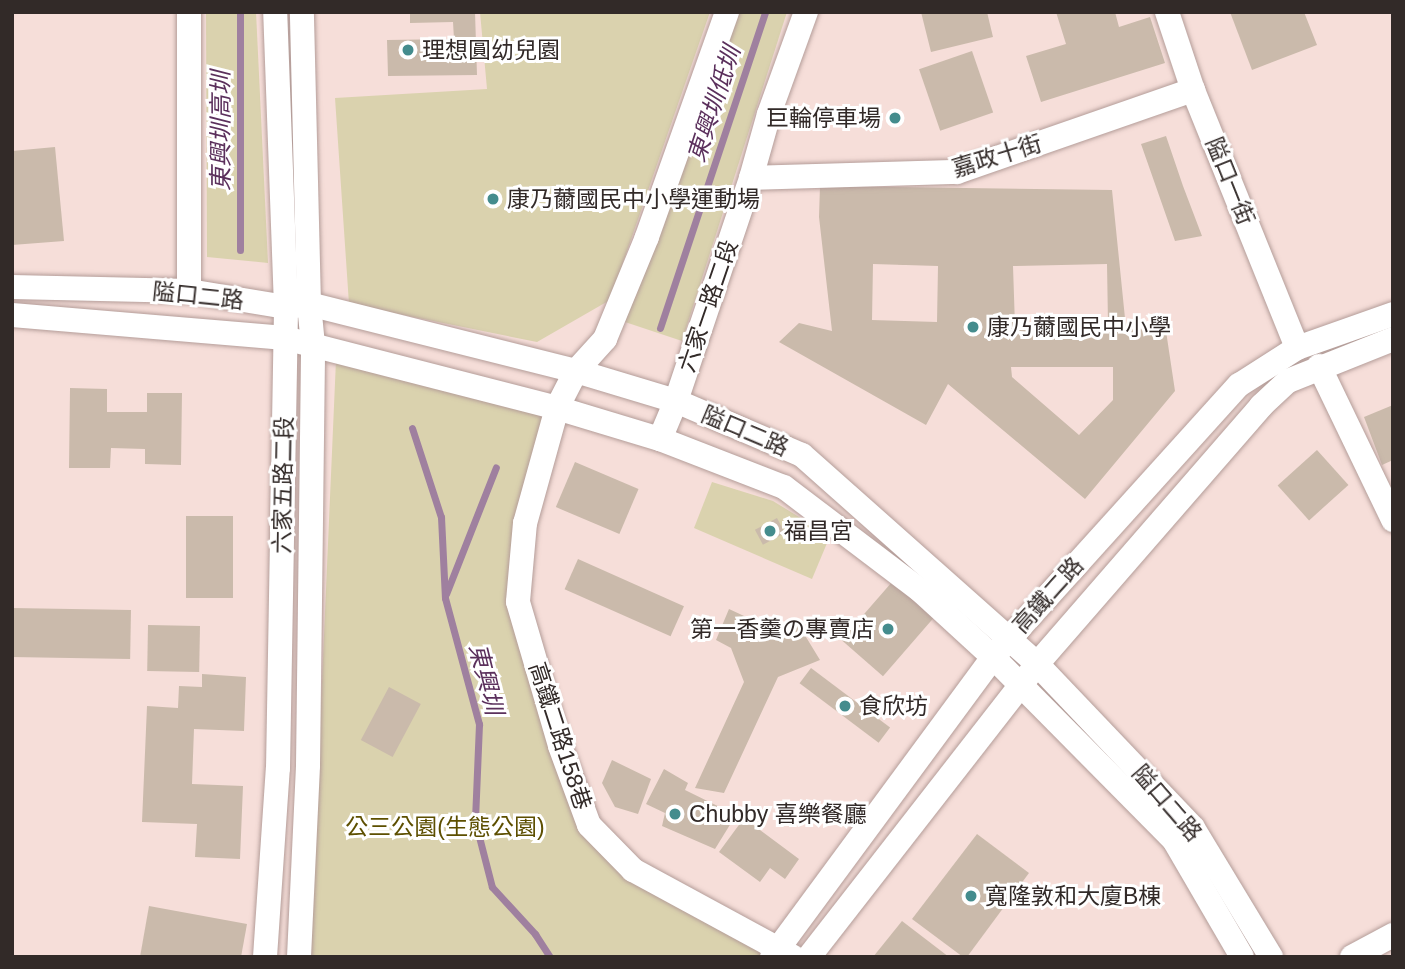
<!DOCTYPE html>
<meta charset="utf-8">
<style>
body{margin:0}
#map{position:relative;width:1405px;height:969px;overflow:hidden;background:#f6ded9;font-family:Arial,"Noto Sans TC","Noto Sans JP",sans-serif}
div>[style]{position:absolute}
[style*='--x']{left:calc(var(--x)*1px);top:calc(var(--y)*1px);width:calc(var(--w)*1px);rotate:calc(var(--a)*1deg)}
.green>*{inset:0;background:#dad2ae}
.stream>*{height:7px;margin:-3.5px;padding:0 3.5px;transform-origin:3.5px;border-radius:3.5px;background:#9f809f}
.building>*{inset:0;background:#cabaab;transform-origin:0 0}
.roads{filter:drop-shadow(0 0 2px #b49d99) drop-shadow(0 0 2px #b49d99)}
.minor>*{height:24px;margin:-12px;padding:0 12px;transform-origin:12px;border-radius:12px;background:#fff}
.dots>*{width:19px;height:19px;translate:-50% -50%;box-sizing:border-box;border:4px solid #fff;border-radius:50%}
span{translate:-50% -50%;white-space:nowrap;text-align:center;line-height:1.15;-webkit-text-stroke:6px #fff;paint-order:stroke}
.poi-label{font-size:23px;color:#322a28}
.left{translate:0 -50%;text-align:left}
.right{translate:-100% -50%;text-align:right}
.street-label{font-size:23px;color:#322a28}
.park-label{font-size:23px;color:#5d4f00}
.water-label{font-size:24px;color:#5b305c;font-style:italic}
.frame{position:absolute;inset:0;border:14px solid #322a28;pointer-events:none}
</style>
<div id="map">
<div class="green">
<div style="clip-path:polygon(206px 12px,256px 12px,268px 263px,207px 257px)"></div>
<div style="clip-path:polygon(480px 12px,710px 12px,610px 300px,537px 342px,349px 304px,335px 98px,487px 89px)"></div>
<div style="clip-path:polygon(739px 12px,787px 12px,682px 341px,625px 322px)"></div>
<div style="clip-path:polygon(336px 360px,549px 416px,509px 602px,583px 832px,769px 949px,763px 957px,310px 957px)"></div>
<div style="clip-path:polygon(712px 482px,773px 501px,830px 536px,812px 579px,694px 528px)"></div>
</div>
<div class="stream">
<div style="--x:240;--y:12;--w:238;--a:90"></div>
<div style="--x:660;--y:328;--w:333;--a:-71.6"></div>
<div style="--x:412;--y:428;--w:94;--a:72"></div>
<div style="--x:441;--y:517;--w:81;--a:87.2"></div>
<div style="--x:445;--y:598;--w:131;--a:74.9"></div>
<div style="--x:479;--y:724;--w:97;--a:92.4"></div>
<div style="--x:475;--y:821;--w:68;--a:75.6"></div>
<div style="--x:492;--y:887;--w:64;--a:47.5"></div>
<div style="--x:535;--y:934;--w:27;--a:57"></div>
<div style="--x:446;--y:594;--w:136;--a:-68.5"></div>
</div>
<div class="building">
<div style="clip-path:polygon(410px 12px,475px 12px,477px 75px,388px 76px,387px 40px,454px 39px,453px 22px,410px 23px)"></div>
<div style="clip-path:polygon(921px 12px,987px 12px,993px 37px,931px 52px)"></div>
<div style="clip-path:polygon(1056px 12px,1115px 12px,1119px 27px,1150px 17px,1165px 63px,1041px 102px,1026px 56px,1066px 44px)"></div>
<div style="clip-path:polygon(1230px 12px,1304px 12px,1317px 45px,1252px 70px)"></div>
<div style="left:972px;top:51px;width:65px;height:56px;rotate:71deg"></div>
<div style="clip-path:polygon(1166px 136px,1183px 186px,1202px 236px,1175px 241px,1141px 144px)"></div>
<div style="clip-path:polygon(55px 147px,64px 241px,12px 245px,12px 151px)"></div>
<div style="clip-path:polygon(evenodd,820px 186px,1112px 190px,1126px 328px,1166px 331px,1175px 391px,1085px 499px,948px 384px,926px 425px,779px 342px,799px 323px,832px 331px,819px 217px,820px 186px,873px 264px,938px 266px,937px 322px,872px 320px,873px 264px,820px 186px,1107px 264px,1108px 324px,1015px 326px,1013px 266px,1107px 264px,820px 186px,1011px 367px,1113px 367px,1113px 400px,1079px 435px,1012px 377px,1011px 367px)"></div>
<div style="clip-path:polygon(70px 388px,107px 389px,107px 412px,147px 412px,147px 393px,182px 393px,181px 465px,145px 464px,145px 449px,111px 448px,110px 468px,69px 468px)"></div>
<div style="clip-path:polygon(1393px 405px,1393px 460px,1382px 465px,1364px 417px)"></div>
<div style="left:1317px;top:450px;width:47px;height:53px;rotate:48deg"></div>
<div style="left:575px;top:462px;width:69px;height:49px;rotate:23deg"></div>
<div style="left:186px;top:516px;width:47px;height:82px"></div>
<div style="left:777px;top:518px;width:17px;height:25px;rotate:62deg"></div>
<div style="left:578px;top:559px;width:116px;height:33px;rotate:24deg"></div>
<div style="left:892px;top:582px;width:55px;height:77px;rotate:41deg"></div>
<div style="left:12px;top:608px;width:119px;height:49px;rotate:1deg"></div>
<div style="clip-path:polygon(729px 609px,757px 622px,761px 636px,795px 619px,820px 660px,778px 677px,724px 793px,695px 788px,744px 682px,731px 648px,716px 640px)"></div>
<div style="left:148px;top:625px;width:52px;height:46px;rotate:1deg"></div>
<div style="left:811px;top:668px;width:99px;height:19px;rotate:37deg"></div>
<div style="clip-path:polygon(202px 674px,246px 677px,244px 731px,194px 729px,192px 784px,243px 786px,240px 859px,195px 857px,197px 824px,142px 822px,147px 706px,178px 708px,179px 686px,202px 687px)"></div>
<div style="left:389px;top:687px;width:36px;height:60px;rotate:28deg"></div>
<div style="clip-path:polygon(612px 760px,651px 779px,638px 814px,615px 807px,602px 783px)"></div>
<div style="clip-path:polygon(664px 769px,688px 783px,685px 790px,736px 815px,715px 849px,662px 826px,665px 813px,646px 804px)"></div>
<div style="clip-path:polygon(744px 818px,799px 859px,785px 879px,770px 868px,760px 882px,719px 852px)"></div>
<div style="clip-path:polygon(977px 834px,1029px 873px,967px 957px,963px 957px,912px 919px)"></div>
<div style="clip-path:polygon(149px 906px,247px 924px,241px 957px,140px 957px)"></div>
<div style="clip-path:polygon(902px 921px,949px 957px,873px 957px)"></div>
</div>
<div class="roads">
<div class="minor">
<div style="--x:727;--y:12;--w:239;--a:109.6"></div>
<div style="--x:647;--y:237;--w:110;--a:112.4"></div>
<div style="--x:605;--y:339;--w:43;--a:132.2"></div>
<div style="--x:576;--y:371;--w:42;--a:117.2"></div>
<div style="--x:557;--y:408;--w:119;--a:105.5"></div>
<div style="--x:525;--y:523;--w:79;--a:95.1"></div>
<div style="--x:518;--y:602;--w:150;--a:73.7"></div>
<div style="--x:560;--y:746;--w:84;--a:69.8"></div>
<div style="--x:589;--y:825;--w:63;--a:45.6"></div>
<div style="--x:633;--y:870;--w:182;--a:28.5"></div>
<div style="--x:1167;--y:12;--w:82;--a:71.6"></div>
<div style="--x:1193;--y:90;--w:278;--a:68"></div>
<div style="--x:751;--y:178;--w:206;--a:-1.7"></div>
<div style="--x:957;--y:172;--w:250;--a:-19.2"></div>
<div style="--x:12;--y:287;--w:177;--a:1.3"></div>
<div style="--x:189;--y:291;--w:98;--a:9.4"></div>
<div style="--x:286;--y:307;--w:23;--a:-7"></div>
<div style="--x:309;--y:304;--w:275;--a:14.1"></div>
<div style="--x:576;--y:371;--w:104;--a:16.7"></div>
<div style="--x:676;--y:401;--w:137;--a:23.2"></div>
<div style="--x:802;--y:455;--w:314;--a:41.6"></div>
<div style="--x:1037;--y:664;--w:226;--a:46.4"></div>
<div style="--x:1193;--y:828;--w:151;--a:58.8"></div>
<div style="--x:189;--y:291;--w:279;--a:-90"></div>
<div style="--x:12;--y:315;--w:274;--a:4.8"></div>
<div style="--x:285;--y:338;--w:281;--a:14.4"></div>
<div style="--x:557;--y:408;--w:108;--a:16.8"></div>
<div style="--x:660;--y:439;--w:133;--a:21.2"></div>
<div style="--x:784;--y:487;--w:172;--a:37.2"></div>
<div style="--x:921;--y:591;--w:98;--a:42.5"></div>
<div style="--x:993;--y:657;--w:257;--a:45.3"></div>
<div style="--x:1174;--y:840;--w:135;--a:59.8"></div>
<div style="--x:1319;--y:366;--w:171;--a:64.3"></div>
<div style="--x:660;--y:439;--w:41;--a:-67.2"></div>
<div style="--x:676;--y:401;--w:235;--a:-71.4"></div>
<div style="--x:751;--y:178;--w:66;--a:-74.3"></div>
<div style="--x:769;--y:114;--w:109;--a:-70.1"></div>
<div style="--x:265;--y:957;--w:189;--a:-86.1"></div>
<div style="--x:278;--y:768;--w:461;--a:-89"></div>
<div style="--x:286;--y:307;--w:295;--a:-92.1"></div>
<div style="--x:299;--y:957;--w:192;--a:-87.3"></div>
<div style="--x:308;--y:765;--w:420;--a:-89.3"></div>
<div style="--x:313;--y:345;--w:41;--a:-95.6"></div>
<div style="--x:309;--y:304;--w:292;--a:-91.4"></div>
<div style="--x:772;--y:957;--w:373;--a:-53.6"></div>
<div style="--x:993;--y:657;--w:367;--a:-47.9"></div>
<div style="--x:1239;--y:385;--w:69;--a:-32.5"></div>
<div style="--x:1297;--y:348;--w:102;--a:-19.5"></div>
<div style="--x:809;--y:957;--w:371;--a:-52.1"></div>
<div style="--x:1037;--y:664;--w:342;--a:-49"></div>
<div style="--x:1261;--y:406;--w:37;--a:-43"></div>
<div style="--x:1288;--y:381;--w:113;--a:-21.8"></div>
<div style="--x:1352;--y:957;--w:47;--a:-28.2"></div>
</div>
</div>
<div class="dots">
<div style="left:408px;top:50px;background:#448c8d"></div>
<div style="left:895px;top:118px;background:#448c8d"></div>
<div style="left:493px;top:199px;background:#448c8d"></div>
<div style="left:973px;top:327px;background:#448c8d"></div>
<div style="left:770px;top:531px;background:#448c8d"></div>
<div style="left:888px;top:629px;background:#448c8d"></div>
<div style="left:845px;top:706px;background:#448c8d"></div>
<div style="left:675px;top:814px;background:#448c8d"></div>
<div style="left:971px;top:896px;background:#448c8d"></div>
</div>
<div class="poi-label">
<span class="left" style="left:422px;top:50px">理想圓幼兒園</span>
<span class="right" style="left:881px;top:118px">巨輪停車場</span>
<span class="left" style="left:507px;top:199px">康乃薾國民中小學運動場</span>
<span class="left" style="left:987px;top:327px">康乃薾國民中小學</span>
<span class="left" style="left:784px;top:531px">福昌宮</span>
<span class="right" style="left:874px;top:629px">第一香羹の專賣店</span>
<span class="left" style="left:859px;top:706px">食欣坊</span>
<span class="left" style="left:689px;top:814px">Chubby 喜樂餐廳</span>
<span class="left" style="left:985px;top:896px">寬隆敦和大廈B棟</span>
</div>
<div class="street-label">
<span style="left:997px;top:156px;rotate:-17deg">嘉政十街</span>
<span style="left:1230px;top:181px;rotate:68deg">隘口一街</span>
<span style="left:198px;top:296px;rotate:6deg">隘口二路</span>
<span style="left:708px;top:306px;rotate:-71deg">六家一路二段</span>
<span style="left:745px;top:431px;rotate:23deg">隘口二路</span>
<span style="left:283px;top:485px;rotate:-89deg">六家五路二段</span>
<span style="left:1048px;top:595px;rotate:-48deg">高鐵二路</span>
<span style="left:560px;top:736px;rotate:72deg">高鐵二路158巷</span>
<span style="left:1167px;top:803px;rotate:49deg">隘口二路</span>
</div>
<div class="park-label">
<span style="left:445px;top:827px">公三公園(生態公園)</span>
</div>
<div class="water-label">
<span style="left:714px;top:104px;rotate:-72deg">東興圳低圳</span>
<span style="left:221px;top:131px;rotate:-90deg">東興圳高圳</span>
<span style="left:486px;top:679px;rotate:76deg">東興圳</span>
</div>
<div class="frame"></div>
</div>
